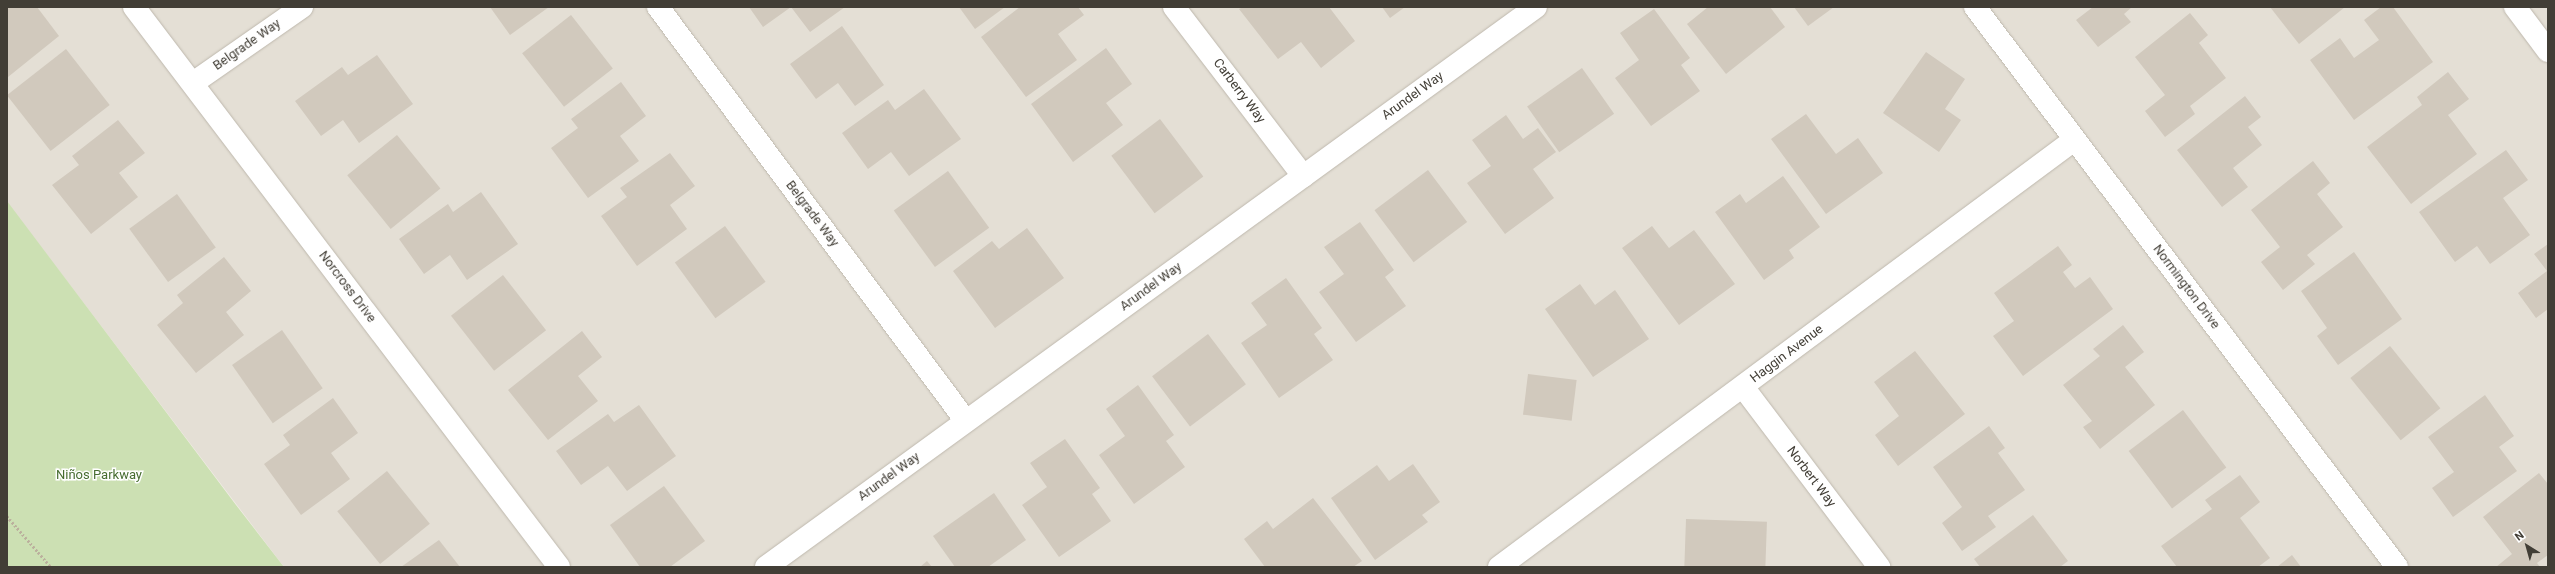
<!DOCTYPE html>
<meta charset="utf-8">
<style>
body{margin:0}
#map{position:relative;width:2555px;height:574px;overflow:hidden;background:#f1ede6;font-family:Roboto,sans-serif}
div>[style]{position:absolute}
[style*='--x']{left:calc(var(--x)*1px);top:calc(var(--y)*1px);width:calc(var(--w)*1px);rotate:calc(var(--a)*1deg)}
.residential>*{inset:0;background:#e4dfd5}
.green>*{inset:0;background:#cce0b3}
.building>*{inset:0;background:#d1c9bd;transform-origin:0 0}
.path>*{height:2.5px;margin-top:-1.25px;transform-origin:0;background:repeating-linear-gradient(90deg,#bbb09d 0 2px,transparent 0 4px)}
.roads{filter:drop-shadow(0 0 1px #beb8ad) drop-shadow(0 0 1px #beb8ad)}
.minor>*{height:22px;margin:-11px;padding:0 11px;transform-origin:11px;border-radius:11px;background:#fff}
span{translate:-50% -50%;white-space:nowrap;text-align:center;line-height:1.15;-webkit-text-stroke:3px #fff;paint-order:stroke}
.street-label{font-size:13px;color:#423e36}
.park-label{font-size:13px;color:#476d31}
.frame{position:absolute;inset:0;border:8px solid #423e36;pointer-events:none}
.north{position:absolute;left:2507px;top:526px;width:40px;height:40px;-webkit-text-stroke:3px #fff;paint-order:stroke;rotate:323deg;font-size:11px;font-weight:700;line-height:16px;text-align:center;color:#423e36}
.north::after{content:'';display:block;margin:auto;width:14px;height:18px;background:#423e36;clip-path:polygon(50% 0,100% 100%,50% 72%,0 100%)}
</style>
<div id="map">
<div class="residential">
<div style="clip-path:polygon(7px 7px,2548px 7px,2548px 567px,284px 567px,7px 202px)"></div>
</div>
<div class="green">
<div style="clip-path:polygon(7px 201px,236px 505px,284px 567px,7px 567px)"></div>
</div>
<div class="building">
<div style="clip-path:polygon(7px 7px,37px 7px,59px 36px,8px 77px)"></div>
<div style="clip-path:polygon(490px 7px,549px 7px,510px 35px)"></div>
<div style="clip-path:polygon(749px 7px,845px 7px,810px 32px,791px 7px,763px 27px)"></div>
<div style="clip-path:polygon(959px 7px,1005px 7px,975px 29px)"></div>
<div style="clip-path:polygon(1020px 7px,1078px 7px,1084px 15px,1058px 34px,1077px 60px,1026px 97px,981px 37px)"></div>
<div style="clip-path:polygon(1243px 7px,1329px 7px,1355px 41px,1321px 68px,1301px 42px,1278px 59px,1239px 9px)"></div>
<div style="clip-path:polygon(1382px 7px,1405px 7px,1390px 18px)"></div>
<div style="clip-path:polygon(1708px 7px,1770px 7px,1785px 27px,1726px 74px,1687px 24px)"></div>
<div style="clip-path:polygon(1794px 7px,1834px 7px,1808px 26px)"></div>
<div style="clip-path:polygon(2093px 7px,2132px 7px,2124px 14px,2131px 22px,2098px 47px,2076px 20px)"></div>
<div style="clip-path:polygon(2270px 7px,2345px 7px,2299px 44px)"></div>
<div style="clip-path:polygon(2381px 7px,2393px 7px,2433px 62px,2354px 120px,2310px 60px,2340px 38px,2354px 58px,2379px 40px,2364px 20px)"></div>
<div style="clip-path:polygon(1654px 9px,1690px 58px,1681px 65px,1700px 91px,1651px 126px,1615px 78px,1639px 60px,1620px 33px)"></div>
<div style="clip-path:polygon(2190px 13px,2208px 35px,2199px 43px,2226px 78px,2190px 106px,2195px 114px,2165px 137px,2145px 111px,2165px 95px,2135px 57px)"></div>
<div style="left:571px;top:15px;width:68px;height:62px;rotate:52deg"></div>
<div style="clip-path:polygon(842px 26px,884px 85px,855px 106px,838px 83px,816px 99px,790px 64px)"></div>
<div style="clip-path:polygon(1106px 48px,1132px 84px,1106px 103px,1123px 125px,1073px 162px,1031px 104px)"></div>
<div style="left:66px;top:49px;width:71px;height:75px;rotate:52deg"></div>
<div style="clip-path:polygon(1926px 52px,1965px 79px,1945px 109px,1961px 120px,1939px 152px,1883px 113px)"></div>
<div style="clip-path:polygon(377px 55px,413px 104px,359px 143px,343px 120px,321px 136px,295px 101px,342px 67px,348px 75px)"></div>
<div style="left:1582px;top:68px;width:56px;height:67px;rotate:55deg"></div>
<div style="clip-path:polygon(2448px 72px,2469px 99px,2448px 115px,2477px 154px,2411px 204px,2367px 147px,2422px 105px,2417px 97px)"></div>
<div style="clip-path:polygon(621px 82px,646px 116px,620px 136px,639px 161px,588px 198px,551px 148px,578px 128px,571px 119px)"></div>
<div style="clip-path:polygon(924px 89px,961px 139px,909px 176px,891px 152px,868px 169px,842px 133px,888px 100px,895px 110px)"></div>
<div style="clip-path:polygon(2245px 96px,2261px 117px,2248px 127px,2262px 145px,2233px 168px,2248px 187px,2222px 207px,2177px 150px)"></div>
<div style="clip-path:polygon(1806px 114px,1836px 154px,1858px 138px,1883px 173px,1826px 214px,1771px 139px)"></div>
<div style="clip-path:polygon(1506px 115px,1523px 139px,1538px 128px,1556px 152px,1533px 169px,1554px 198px,1505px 234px,1467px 183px,1491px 166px,1472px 140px)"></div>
<div style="left:1160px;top:119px;width:72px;height:61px;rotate:53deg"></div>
<div style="clip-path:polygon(118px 120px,145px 153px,119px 173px,138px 197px,91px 234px,52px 185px,79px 165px,72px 156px)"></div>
<div style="left:397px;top:135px;width:69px;height:64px;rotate:51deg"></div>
<div style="clip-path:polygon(2506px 150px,2528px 180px,2503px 198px,2530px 235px,2490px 264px,2477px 246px,2455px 262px,2419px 212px)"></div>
<div style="clip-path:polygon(670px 153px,695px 186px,670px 205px,687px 229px,637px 266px,601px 216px,627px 197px,620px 188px)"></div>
<div style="clip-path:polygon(2313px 161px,2330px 183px,2317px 194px,2343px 227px,2307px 255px,2315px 264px,2283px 290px,2261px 262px,2280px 247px,2251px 210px)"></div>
<div style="left:1428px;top:170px;width:65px;height:67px;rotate:53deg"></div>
<div style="left:948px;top:171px;width:70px;height:67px;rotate:54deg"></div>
<div style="clip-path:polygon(1783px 176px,1820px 227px,1789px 250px,1794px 258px,1764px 280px,1715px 212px,1740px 194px,1746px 203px)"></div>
<div style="clip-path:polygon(481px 192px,518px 244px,467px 280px,450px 255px,424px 274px,399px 239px,448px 204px,453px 212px)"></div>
<div style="left:177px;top:194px;width:66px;height:59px;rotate:54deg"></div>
<div style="clip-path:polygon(1360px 222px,1394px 270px,1385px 277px,1406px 306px,1356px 342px,1319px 292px,1344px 274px,1324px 247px)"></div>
<div style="left:725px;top:226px;width:69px;height:62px;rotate:54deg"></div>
<div style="clip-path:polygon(1652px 226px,1669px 248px,1694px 230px,1735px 284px,1679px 325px,1622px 248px)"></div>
<div style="clip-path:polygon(1027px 228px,1064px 278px,995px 328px,953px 271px,992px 241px,999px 249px)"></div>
<div style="clip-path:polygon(2548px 244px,2548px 309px,2536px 318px,2518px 293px,2547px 271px,2534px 254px)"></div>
<div style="clip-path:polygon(2058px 246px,2072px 265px,2063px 272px,2075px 288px,2090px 277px,2113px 309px,2023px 376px,1993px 336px,2014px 321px,1994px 293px)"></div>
<div style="clip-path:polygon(2354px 252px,2402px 319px,2338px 365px,2317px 336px,2327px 328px,2301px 291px)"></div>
<div style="clip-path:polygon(224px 257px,251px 291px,226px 312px,244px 335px,196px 373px,157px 325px,183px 303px,177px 295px)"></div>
<div style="left:503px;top:275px;width:70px;height:66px;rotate:52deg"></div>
<div style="clip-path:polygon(1286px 278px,1322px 328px,1314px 334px,1333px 360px,1279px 398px,1241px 343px,1267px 325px,1251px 303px)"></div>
<div style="clip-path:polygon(1580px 284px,1595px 305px,1615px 290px,1649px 339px,1593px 377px,1545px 309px)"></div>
<div style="clip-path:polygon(2123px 325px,2144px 352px,2125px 367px,2155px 405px,2100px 449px,2083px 427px,2092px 421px,2063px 385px,2100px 356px,2093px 349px)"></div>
<div style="left:282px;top:330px;width:71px;height:61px;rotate:55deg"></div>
<div style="clip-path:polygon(582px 331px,602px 357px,578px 376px,598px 401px,548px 440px,508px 390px)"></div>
<div style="left:1208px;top:334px;width:63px;height:70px;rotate:53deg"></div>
<div style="left:2390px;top:346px;width:80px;height:51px;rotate:51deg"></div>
<div style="clip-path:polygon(1915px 351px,1965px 414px,1898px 466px,1875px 435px,1899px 416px,1874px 382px)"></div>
<div style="left:1528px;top:374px;width:49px;height:41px;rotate:7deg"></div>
<div style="clip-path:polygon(1138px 385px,1174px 435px,1166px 441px,1185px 467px,1134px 504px,1099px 455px,1125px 436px,1106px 409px)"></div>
<div style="clip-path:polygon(2485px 395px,2514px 436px,2499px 447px,2517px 471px,2453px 517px,2432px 488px,2454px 472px,2428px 437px)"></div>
<div style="clip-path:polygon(333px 398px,358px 433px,331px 453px,350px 479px,301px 515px,264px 464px,290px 445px,283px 435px)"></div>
<div style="clip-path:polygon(639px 405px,676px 456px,627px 491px,608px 466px,581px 485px,556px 451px,608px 414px,614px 422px)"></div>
<div style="left:2183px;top:410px;width:72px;height:68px;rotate:53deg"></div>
<div style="clip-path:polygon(1989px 426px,2005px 448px,1998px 453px,2025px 490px,1988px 516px,1996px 527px,1962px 551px,1942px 523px,1962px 507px,1933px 467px)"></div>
<div style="clip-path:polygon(1065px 439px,1100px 488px,1092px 494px,1111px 521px,1059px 557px,1022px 505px,1047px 487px,1030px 463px)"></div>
<div style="clip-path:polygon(1413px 464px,1440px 502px,1422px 515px,1428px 522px,1375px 560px,1331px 498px,1377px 465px,1389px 481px)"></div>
<div style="left:387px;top:471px;width:68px;height:64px;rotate:51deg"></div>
<div style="clip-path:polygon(2539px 473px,2548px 484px,2548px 555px,2537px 563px,2540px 567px,2496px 567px,2512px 554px,2483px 517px)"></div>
<div style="clip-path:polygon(2240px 475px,2260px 502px,2240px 518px,2270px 558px,2258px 567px,2177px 567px,2161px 546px,2212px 509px,2205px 500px)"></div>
<div style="clip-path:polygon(664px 486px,705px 541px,670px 567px,640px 567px,610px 525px)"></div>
<div style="clip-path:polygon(994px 493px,1026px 540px,988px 567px,955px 567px,933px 536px)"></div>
<div style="clip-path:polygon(1313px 498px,1362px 561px,1353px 567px,1265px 567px,1244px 539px,1267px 521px,1273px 529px)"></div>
<div style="clip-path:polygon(2033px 515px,2068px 561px,2060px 567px,1980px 567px,1974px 559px)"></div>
<div style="left:1686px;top:519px;width:81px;height:48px;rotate:2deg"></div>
<div style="clip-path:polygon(439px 540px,460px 567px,401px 567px)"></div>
<div style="clip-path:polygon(2292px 555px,2301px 567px,2277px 567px)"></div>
<div style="clip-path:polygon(927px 561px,932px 567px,920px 567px)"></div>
</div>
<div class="path">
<div style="--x:7;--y:516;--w:67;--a:49.2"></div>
</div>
<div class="roads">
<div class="minor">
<div style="--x:134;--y:7;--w:703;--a:52.8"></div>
<div style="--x:658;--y:7;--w:516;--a:53.35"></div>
<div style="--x:1174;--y:7;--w:213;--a:52.6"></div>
<div style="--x:1975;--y:7;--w:701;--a:53"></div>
<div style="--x:2515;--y:7;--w:55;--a:53.1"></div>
<div style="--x:193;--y:83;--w:133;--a:-34.9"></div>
<div style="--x:1743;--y:387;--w:226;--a:52.9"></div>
<div style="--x:766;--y:567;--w:952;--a:-36.03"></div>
<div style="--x:1499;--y:567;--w:716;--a:-36.6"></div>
</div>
</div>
<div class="street-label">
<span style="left:247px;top:45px;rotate:-35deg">Belgrade Way</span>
<span style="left:1239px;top:91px;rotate:53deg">Carberry Way</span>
<span style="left:1413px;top:96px;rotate:-36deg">Arundel Way</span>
<span style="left:812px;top:214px;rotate:53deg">Belgrade Way</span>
<span style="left:347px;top:287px;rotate:53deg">Norcross Drive</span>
<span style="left:1151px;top:287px;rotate:-36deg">Arundel Way</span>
<span style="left:2186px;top:287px;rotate:53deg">Normington Drive</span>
<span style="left:1787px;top:354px;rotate:-37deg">Haggin Avenue</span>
<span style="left:889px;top:477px;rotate:-36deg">Arundel Way</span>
<span style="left:1811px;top:477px;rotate:53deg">Norbert Way</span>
</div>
<div class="park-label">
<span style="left:99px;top:475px">Niños Parkway</span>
</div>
<div class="frame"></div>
<div class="north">N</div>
</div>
